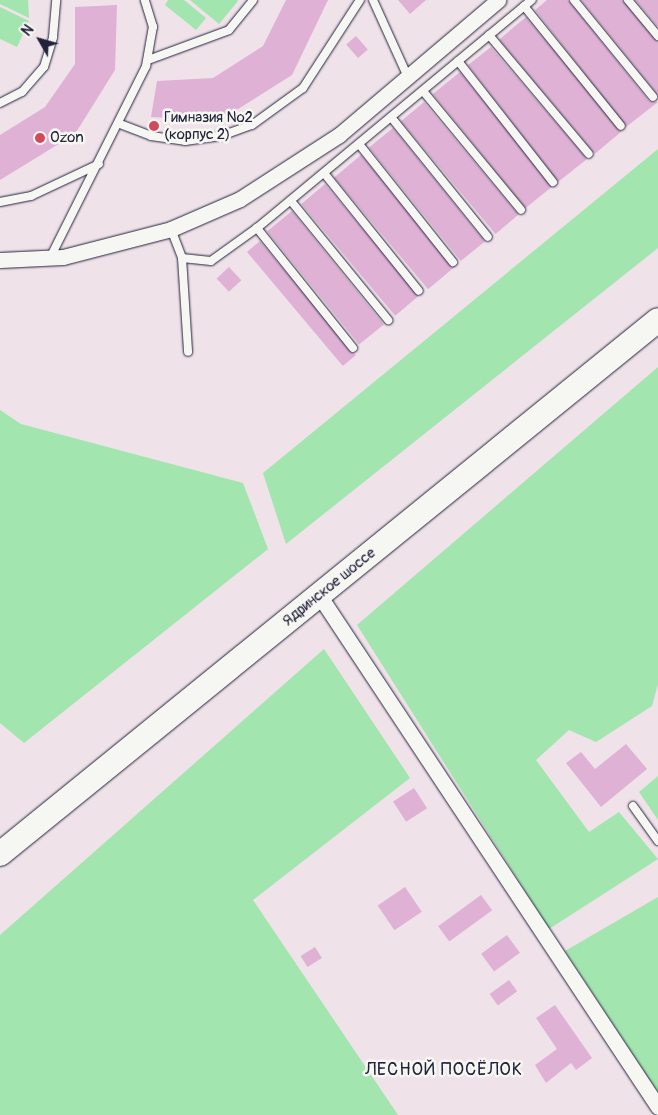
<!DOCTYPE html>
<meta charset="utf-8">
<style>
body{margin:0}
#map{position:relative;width:658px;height:1115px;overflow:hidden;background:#efe2e9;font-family:Pangolin,sans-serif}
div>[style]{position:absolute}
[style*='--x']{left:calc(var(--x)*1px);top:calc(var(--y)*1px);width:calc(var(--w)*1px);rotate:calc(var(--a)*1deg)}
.green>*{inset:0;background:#a2e5af}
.building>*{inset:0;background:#dfb2d5;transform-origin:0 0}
.roads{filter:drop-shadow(0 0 1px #22223b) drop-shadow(0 0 1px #22223b)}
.service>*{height:8px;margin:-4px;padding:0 4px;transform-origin:4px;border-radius:4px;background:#f6f6f2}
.minor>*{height:15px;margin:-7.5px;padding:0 7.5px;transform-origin:7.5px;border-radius:7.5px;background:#f6f6f2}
.primary>*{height:24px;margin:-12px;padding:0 12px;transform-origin:12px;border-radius:12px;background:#f6f6f2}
.dots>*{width:14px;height:14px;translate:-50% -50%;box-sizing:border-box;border:2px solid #f6f6f2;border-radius:50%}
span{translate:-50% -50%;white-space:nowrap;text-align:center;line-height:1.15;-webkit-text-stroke:5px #f6f6f2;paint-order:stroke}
.poi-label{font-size:15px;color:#22223b}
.left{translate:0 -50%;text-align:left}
.street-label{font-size:15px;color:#22223b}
.quarter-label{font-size:18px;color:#22223b;letter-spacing:1px}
.north{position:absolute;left:15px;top:15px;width:50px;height:50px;-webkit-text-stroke:4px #f6f6f2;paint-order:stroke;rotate:308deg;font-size:14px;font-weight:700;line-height:20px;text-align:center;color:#22223b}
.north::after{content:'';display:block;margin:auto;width:18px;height:22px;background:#22223b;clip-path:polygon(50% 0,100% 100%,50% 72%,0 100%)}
</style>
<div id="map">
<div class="green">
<div style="clip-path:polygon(0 0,28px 0,29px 18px,0 4px)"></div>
<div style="clip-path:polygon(168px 0,184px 0,206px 18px,196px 30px,165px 5px)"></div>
<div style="clip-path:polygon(190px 0,237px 0,238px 1px,219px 24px)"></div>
<div style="clip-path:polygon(0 7px,29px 21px,17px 47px,0 39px)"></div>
<div style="clip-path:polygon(658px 149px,658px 248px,286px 544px,263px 473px)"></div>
<div style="clip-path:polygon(658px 367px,658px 684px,652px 706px,596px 742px,569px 730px,536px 760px,589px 832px,619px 812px,658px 859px,549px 929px,357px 625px)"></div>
<div style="clip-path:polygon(0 410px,21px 424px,243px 483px,268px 549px,24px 743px,0 723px)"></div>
<div style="clip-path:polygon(324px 649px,410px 778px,253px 900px,398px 1115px,0 1115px,0 935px)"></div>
<div style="clip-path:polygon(658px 776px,658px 820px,639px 792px)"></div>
<div style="clip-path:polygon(658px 897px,658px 1093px,565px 951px)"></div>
</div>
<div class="building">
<div style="clip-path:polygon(286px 0,328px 0,292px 75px,219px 121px,151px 117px,157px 81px,213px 78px,263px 46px)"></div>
<div style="clip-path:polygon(398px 0,426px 0,410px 14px)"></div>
<div style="clip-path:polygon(547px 0,568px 0,649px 101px,658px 102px,626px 127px,535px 10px)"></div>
<div style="clip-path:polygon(581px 0,622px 0,658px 42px,658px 95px)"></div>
<div style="clip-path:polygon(635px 0,658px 0,658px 27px)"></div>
<div style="clip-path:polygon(117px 5px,115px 70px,75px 134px,0 180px,0 135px,45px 107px,75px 64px,75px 7px)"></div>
<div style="left:526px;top:17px;width:149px;height:35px;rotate:50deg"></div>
<div style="left:356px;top:36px;width:18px;height:13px;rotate:49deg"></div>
<div style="clip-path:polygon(491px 47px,587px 159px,558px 182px,468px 65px)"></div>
<div style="left:460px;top:72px;width:147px;height:35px;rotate:51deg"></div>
<div style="left:424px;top:102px;width:147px;height:30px;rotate:50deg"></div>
<div style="left:393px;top:128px;width:146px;height:31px;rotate:51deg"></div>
<div style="left:361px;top:155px;width:146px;height:35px;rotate:50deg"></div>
<div style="left:325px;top:184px;width:146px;height:31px;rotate:50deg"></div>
<div style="left:292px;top:211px;width:146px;height:32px;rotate:51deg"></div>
<div style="left:260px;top:241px;width:149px;height:17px;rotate:50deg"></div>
<div style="left:229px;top:267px;width:18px;height:17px;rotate:47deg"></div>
<div style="clip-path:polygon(626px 744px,647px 769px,601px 807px,566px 763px,581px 752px,595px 769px)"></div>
<div style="left:414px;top:788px;width:24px;height:25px;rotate:57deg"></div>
<div style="left:405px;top:887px;width:30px;height:33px;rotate:56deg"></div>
<div style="left:481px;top:895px;width:19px;height:53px;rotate:54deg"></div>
<div style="left:507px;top:935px;width:22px;height:32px;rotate:54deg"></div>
<div style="left:315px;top:947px;width:13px;height:17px;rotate:58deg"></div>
<div style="left:509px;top:980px;width:14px;height:24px;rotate:54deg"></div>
<div style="clip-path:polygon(555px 1005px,592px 1058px,576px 1070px,571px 1063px,546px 1083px,535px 1065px,557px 1049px,536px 1018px)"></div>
</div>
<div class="roads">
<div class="service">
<div style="--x:373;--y:0;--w:85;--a:65.6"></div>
<div style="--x:574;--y:0;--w:125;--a:50.8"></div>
<div style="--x:628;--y:0;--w:47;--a:50.2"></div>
<div style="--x:524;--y:6;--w:154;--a:51.1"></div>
<div style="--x:489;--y:35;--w:155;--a:50"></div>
<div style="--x:148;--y:60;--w:86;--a:-20.3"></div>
<div style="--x:229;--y:30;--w:38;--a:-51"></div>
<div style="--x:458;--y:61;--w:154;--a:51.9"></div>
<div style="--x:423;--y:91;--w:154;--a:50.5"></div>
<div style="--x:0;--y:103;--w:25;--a:-27"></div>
<div style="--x:22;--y:92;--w:33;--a:-49"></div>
<div style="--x:44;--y:67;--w:31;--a:-73"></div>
<div style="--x:53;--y:37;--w:37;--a:-85"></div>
<div style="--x:391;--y:117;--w:154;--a:51.1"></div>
<div style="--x:120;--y:124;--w:33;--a:21"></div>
<div style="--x:151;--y:136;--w:34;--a:8"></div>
<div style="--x:185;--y:141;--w:36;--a:-8"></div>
<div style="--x:221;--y:136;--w:33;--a:-20"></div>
<div style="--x:252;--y:125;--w:63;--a:-36"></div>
<div style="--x:303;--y:88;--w:105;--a:-57.1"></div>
<div style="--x:359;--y:144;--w:151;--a:51.5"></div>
<div style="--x:324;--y:173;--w:151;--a:51.2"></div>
<div style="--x:291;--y:201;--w:154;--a:50.8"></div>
<div style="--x:0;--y:202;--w:32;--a:-11"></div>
<div style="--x:31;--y:196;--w:75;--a:-25.2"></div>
<div style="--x:171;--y:229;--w:31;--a:69"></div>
<div style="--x:182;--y:258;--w:94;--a:86.3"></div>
<div style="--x:50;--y:258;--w:215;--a:-63.4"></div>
<div style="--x:146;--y:66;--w:40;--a:-80"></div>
<div style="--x:153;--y:27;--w:28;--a:-107"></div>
<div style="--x:182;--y:258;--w:29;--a:6"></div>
<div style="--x:211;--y:261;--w:57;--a:-35.7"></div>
<div style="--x:353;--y:348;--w:154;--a:-128.7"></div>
<div style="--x:257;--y:228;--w:357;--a:-39.7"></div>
<div style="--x:633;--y:806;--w:43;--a:54.5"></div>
</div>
<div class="minor">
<div style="--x:0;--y:260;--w:63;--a:-2.7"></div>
<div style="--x:63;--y:257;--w:112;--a:-14.5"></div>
<div style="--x:171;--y:229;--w:75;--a:-23.5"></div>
<div style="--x:240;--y:199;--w:118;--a:-32.9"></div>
<div style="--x:339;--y:135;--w:209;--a:-40.3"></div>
<div style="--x:319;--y:595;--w:614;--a:56.49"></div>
</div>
<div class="primary">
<div style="--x:0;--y:854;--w:847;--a:-39.06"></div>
</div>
</div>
<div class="dots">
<div style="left:154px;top:126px;background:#d1495b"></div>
<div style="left:40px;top:138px;background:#d1495b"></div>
</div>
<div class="poi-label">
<span class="left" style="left:164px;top:126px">Гимназия №2<br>(корпус 2)</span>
<span class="left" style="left:50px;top:138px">Ozon</span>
</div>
<div class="street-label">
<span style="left:329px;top:587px;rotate:-39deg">Ядринское шоссе</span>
</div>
<div class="quarter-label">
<span style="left:444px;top:1070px">ЛЕСНОЙ ПОСЁЛОК</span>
</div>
<div class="north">N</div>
</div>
